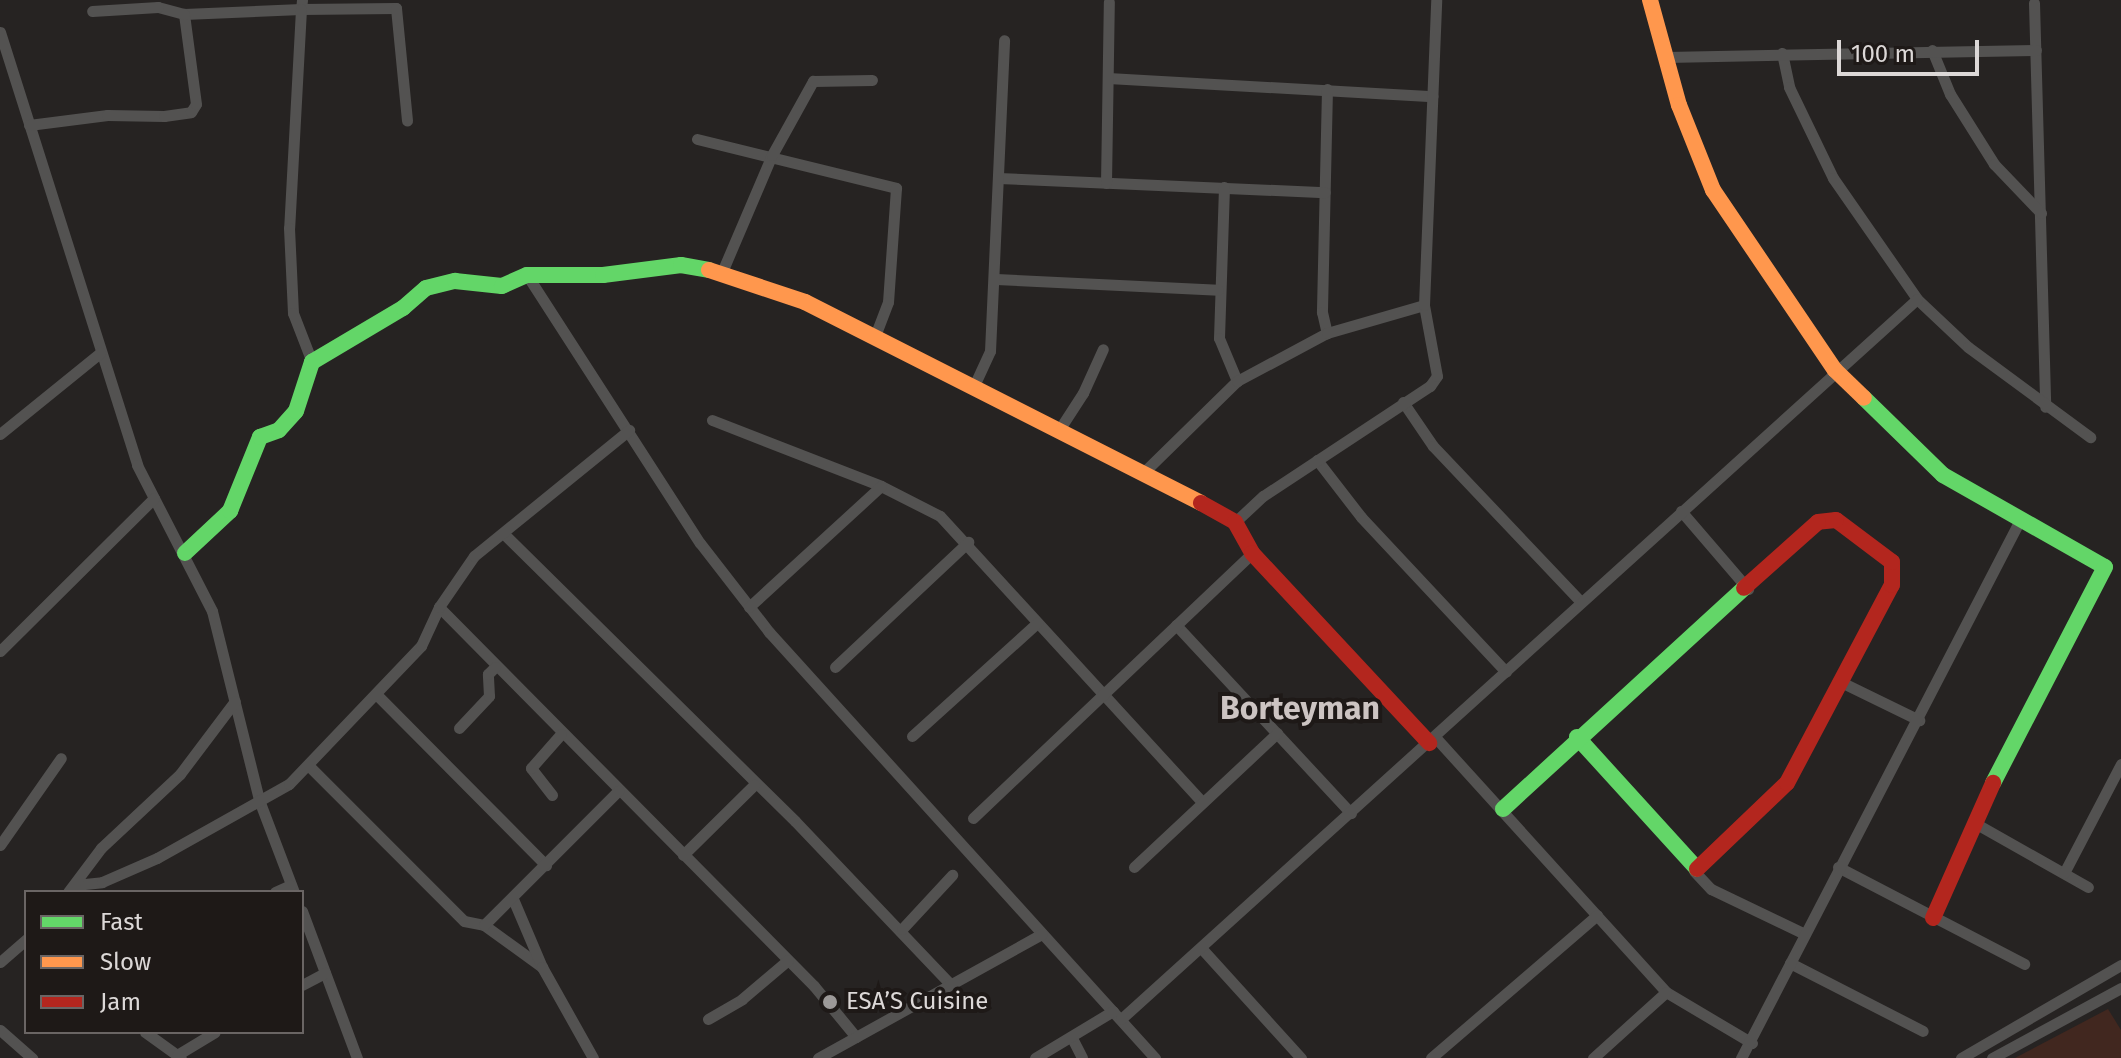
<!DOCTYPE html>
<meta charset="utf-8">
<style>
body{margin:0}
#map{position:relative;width:2121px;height:1058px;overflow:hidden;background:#262322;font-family:"Fira Sans",sans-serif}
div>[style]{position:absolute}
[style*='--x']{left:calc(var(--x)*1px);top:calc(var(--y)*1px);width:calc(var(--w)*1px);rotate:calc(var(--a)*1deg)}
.green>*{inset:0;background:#41271f}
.street>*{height:11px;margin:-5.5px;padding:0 5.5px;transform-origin:5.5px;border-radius:5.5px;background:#535251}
.fast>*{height:16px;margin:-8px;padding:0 8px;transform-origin:8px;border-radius:8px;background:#63d668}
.slow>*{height:16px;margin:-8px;padding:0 8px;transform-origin:8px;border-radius:8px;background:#ff974d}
.jam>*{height:16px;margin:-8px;padding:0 8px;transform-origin:8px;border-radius:8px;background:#b3261e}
.dots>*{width:22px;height:22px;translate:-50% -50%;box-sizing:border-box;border:4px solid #1e1917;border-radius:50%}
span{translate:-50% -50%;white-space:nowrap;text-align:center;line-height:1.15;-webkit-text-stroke:8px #1e1917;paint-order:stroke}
.poi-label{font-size:24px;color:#dcd8d7}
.left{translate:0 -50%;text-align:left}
.district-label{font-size:32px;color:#ccc4c2;font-weight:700}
.legend{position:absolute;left:24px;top:890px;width:280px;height:144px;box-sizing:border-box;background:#1e1917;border:2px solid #6a6564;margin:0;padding:10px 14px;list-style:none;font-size:24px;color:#dcd8d7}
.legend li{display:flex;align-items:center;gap:16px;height:40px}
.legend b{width:40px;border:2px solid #6a6564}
.scale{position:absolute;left:1837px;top:40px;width:142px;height:36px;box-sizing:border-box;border:4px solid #dcd8d7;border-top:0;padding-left:10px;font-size:24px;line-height:28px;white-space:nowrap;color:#dcd8d7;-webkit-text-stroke:6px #1e1917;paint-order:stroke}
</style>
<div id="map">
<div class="green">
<div style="clip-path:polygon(2108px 1009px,2121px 1030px,2121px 1058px,2015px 1058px)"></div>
</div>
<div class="street">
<div style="--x:302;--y:0;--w:9;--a:96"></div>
<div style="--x:301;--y:9;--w:95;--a:-0.6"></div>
<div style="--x:396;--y:8;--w:113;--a:84.4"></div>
<div style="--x:2034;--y:3;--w:404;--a:88.4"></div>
<div style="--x:184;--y:14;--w:117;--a:-2.4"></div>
<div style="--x:301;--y:9;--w:219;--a:93.1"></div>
<div style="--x:289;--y:228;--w:85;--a:87.3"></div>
<div style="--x:293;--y:313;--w:53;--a:68.8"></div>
<div style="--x:0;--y:32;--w:454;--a:72.4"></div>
<div style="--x:137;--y:465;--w:164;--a:62.8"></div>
<div style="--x:212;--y:611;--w:195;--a:76"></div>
<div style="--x:259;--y:800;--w:98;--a:69.2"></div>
<div style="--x:1932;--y:50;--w:48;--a:67.8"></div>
<div style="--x:1950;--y:94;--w:83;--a:57.8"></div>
<div style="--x:1994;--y:164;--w:68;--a:46.2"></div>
<div style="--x:1782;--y:53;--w:35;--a:78"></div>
<div style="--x:1789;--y:87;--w:101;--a:64.2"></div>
<div style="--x:1833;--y:178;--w:147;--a:55.2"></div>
<div style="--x:1917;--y:299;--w:70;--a:43.3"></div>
<div style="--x:1968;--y:347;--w:152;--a:36.4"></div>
<div style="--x:1666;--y:57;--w:370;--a:-1.1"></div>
<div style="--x:1108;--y:78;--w:325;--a:3.2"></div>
<div style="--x:1327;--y:89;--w:223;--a:91.3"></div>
<div style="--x:1322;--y:312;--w:22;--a:77"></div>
<div style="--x:29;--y:125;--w:79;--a:-7.3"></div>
<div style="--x:107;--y:115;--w:57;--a:1"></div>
<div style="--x:164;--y:116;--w:27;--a:-8"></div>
<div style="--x:191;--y:112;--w:9;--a:-58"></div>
<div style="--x:196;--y:104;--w:91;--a:-97.6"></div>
<div style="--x:184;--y:14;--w:27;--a:-165"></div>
<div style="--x:158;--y:7;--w:66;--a:176.5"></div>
<div style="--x:697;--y:139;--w:205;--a:13.8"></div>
<div style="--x:896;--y:188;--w:114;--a:94"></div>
<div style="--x:888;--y:302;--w:39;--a:111"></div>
<div style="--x:998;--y:178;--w:327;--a:2.5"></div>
<div style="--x:1106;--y:183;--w:181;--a:-89.1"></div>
<div style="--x:1224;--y:187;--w:151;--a:91.9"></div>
<div style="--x:1219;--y:338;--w:47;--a:67.3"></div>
<div style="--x:722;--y:272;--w:127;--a:-66.9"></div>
<div style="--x:772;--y:155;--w:85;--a:-61"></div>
<div style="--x:813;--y:81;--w:59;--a:-1"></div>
<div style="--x:527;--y:275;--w:319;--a:57.2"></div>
<div style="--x:700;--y:543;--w:113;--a:52.2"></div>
<div style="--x:769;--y:632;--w:575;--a:47.82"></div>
<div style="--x:996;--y:279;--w:222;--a:2.8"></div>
<div style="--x:973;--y:388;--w:41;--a:-65.3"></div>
<div style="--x:990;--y:351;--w:311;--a:-87.4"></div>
<div style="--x:1403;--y:402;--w:53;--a:55.7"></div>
<div style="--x:1433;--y:446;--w:215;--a:46.5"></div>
<div style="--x:712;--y:420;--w:181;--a:21.3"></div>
<div style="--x:881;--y:486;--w:66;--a:27"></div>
<div style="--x:940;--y:516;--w:388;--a:47.5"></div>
<div style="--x:1059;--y:430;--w:44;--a:-57"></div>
<div style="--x:1083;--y:393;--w:48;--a:-65.6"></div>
<div style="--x:0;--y:434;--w:129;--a:-39"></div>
<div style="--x:1317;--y:460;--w:72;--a:52.3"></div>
<div style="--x:1361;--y:517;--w:212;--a:46.9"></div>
<div style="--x:1145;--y:471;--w:129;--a:-44.4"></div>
<div style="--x:1237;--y:381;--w:102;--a:-28.1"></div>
<div style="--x:1327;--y:333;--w:101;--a:-16.1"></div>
<div style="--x:1681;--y:511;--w:103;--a:49.3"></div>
<div style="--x:1235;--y:522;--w:38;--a:-43"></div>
<div style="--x:1263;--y:496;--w:200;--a:-33.4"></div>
<div style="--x:1430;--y:386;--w:12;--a:-55"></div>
<div style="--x:1437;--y:376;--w:72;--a:-100.4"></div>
<div style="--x:1424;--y:305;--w:305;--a:-87.7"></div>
<div style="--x:505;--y:535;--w:407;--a:44.6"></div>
<div style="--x:795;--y:821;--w:225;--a:46.4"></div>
<div style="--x:439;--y:607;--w:533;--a:45.3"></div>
<div style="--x:814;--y:986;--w:66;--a:50.5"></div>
<div style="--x:749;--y:607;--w:179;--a:-42.5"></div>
<div style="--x:1176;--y:625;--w:257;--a:47.1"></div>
<div style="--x:0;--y:651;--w:217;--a:-44.8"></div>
<div style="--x:835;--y:667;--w:183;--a:-43.2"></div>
<div style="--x:1843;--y:683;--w:85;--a:26"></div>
<div style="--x:377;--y:695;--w:240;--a:45.2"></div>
<div style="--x:459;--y:728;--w:44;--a:-46.8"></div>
<div style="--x:489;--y:696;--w:22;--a:-93"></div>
<div style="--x:488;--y:674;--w:10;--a:-45"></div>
<div style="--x:912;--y:736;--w:169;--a:-42.1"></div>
<div style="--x:1435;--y:737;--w:344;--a:47.8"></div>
<div style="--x:1666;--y:992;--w:100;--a:30.7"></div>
<div style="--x:309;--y:766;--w:219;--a:45"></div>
<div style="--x:464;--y:921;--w:20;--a:11"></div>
<div style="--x:484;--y:925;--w:72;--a:35.9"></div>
<div style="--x:552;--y:795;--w:34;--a:-128"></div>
<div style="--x:531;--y:768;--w:45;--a:-48.6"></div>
<div style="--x:973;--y:818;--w:385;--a:-43.5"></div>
<div style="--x:1973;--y:822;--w:132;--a:29.5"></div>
<div style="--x:0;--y:845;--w:106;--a:-55"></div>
<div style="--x:683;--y:855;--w:100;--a:-44.6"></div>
<div style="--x:1134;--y:867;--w:196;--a:-43.1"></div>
<div style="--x:1838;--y:867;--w:210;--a:27.5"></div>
<div style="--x:1694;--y:871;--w:25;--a:47"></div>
<div style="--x:1711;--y:889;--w:104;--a:25.6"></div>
<div style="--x:2064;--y:873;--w:123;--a:-62.4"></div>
<div style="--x:75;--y:885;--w:27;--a:-6"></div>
<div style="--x:102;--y:882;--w:60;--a:-23.6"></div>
<div style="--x:157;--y:858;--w:151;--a:-29.3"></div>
<div style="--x:289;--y:784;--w:191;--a:-46.3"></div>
<div style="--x:421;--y:646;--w:43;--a:-65.2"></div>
<div style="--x:439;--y:607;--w:62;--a:-55.5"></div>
<div style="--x:474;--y:556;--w:200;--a:-39.1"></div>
<div style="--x:68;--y:892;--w:55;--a:-53.1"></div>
<div style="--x:101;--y:848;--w:108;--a:-43.1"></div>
<div style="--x:180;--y:774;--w:91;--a:-53"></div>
<div style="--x:275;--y:892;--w:17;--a:-24"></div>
<div style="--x:513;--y:899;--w:74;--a:66.9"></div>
<div style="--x:542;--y:967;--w:104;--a:60.7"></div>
<div style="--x:302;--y:911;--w:157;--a:69.5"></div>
<div style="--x:484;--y:925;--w:190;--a:-45"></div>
<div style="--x:902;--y:929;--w:74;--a:-47.2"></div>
<div style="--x:1203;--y:950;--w:146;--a:47.8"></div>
<div style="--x:0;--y:962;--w:35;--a:-41"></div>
<div style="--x:1790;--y:963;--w:149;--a:27.1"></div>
<div style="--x:302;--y:985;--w:26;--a:-28"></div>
<div style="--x:708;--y:1019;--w:39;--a:-30"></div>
<div style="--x:742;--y:999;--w:60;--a:-40.3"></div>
<div style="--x:1121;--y:1019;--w:1073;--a:-42.13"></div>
<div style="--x:0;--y:1030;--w:43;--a:41.2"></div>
<div style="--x:145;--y:1032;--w:44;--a:35.8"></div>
<div style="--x:1072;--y:1038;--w:22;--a:63"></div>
<div style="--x:177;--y:1055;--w:44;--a:-31.2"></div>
<div style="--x:818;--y:1058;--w:256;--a:-29"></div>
<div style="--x:1035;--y:1058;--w:91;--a:-31.1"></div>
<div style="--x:1431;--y:1058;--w:219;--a:-40.7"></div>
<div style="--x:1593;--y:1058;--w:98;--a:-42.1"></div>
<div style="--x:1741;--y:1058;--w:608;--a:-62.59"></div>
<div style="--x:1961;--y:1058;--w:185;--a:-30.2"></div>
<div style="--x:1992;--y:1058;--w:147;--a:-28.5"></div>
</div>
<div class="fast">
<div style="--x:1864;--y:398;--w:110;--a:44.3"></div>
<div style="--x:1943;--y:475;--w:186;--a:29.6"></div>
<div style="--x:2105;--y:567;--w:243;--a:117.4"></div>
<div style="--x:185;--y:553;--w:62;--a:-43"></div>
<div style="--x:230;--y:511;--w:80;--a:-67.9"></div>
<div style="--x:260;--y:437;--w:20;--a:-20"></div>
<div style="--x:279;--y:430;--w:25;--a:-48"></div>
<div style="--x:296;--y:411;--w:52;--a:-71.9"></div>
<div style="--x:312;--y:362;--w:106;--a:-30.7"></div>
<div style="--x:403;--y:308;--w:30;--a:-41"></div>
<div style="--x:426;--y:288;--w:30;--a:-14"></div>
<div style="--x:455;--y:281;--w:47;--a:6.1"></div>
<div style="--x:502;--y:286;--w:27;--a:-24"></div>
<div style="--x:527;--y:275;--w:76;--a:0"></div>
<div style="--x:603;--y:275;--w:79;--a:-7.3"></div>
<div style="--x:681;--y:265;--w:28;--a:10"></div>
<div style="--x:1577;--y:737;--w:178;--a:47.7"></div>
<div style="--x:1503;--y:809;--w:327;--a:-42.5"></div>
</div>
<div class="slow">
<div style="--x:1650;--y:0;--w:109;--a:74.6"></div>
<div style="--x:1679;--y:105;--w:92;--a:68.2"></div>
<div style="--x:1713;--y:190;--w:217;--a:55.9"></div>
<div style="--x:1835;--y:370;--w:40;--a:44"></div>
<div style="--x:709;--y:270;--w:101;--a:18.4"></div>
<div style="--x:805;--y:302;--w:444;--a:26.9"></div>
</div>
<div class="jam">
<div style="--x:1201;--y:503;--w:39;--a:29"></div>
<div style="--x:1235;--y:522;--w:35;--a:61"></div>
<div style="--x:1252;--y:553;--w:260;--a:47"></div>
<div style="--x:1697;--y:869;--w:124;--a:-43.7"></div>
<div style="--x:1787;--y:783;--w:224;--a:-62.1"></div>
<div style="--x:1892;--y:585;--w:23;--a:-90"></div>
<div style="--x:1892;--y:562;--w:70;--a:-143.1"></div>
<div style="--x:1836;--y:520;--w:18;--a:174"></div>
<div style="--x:1818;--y:522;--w:99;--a:138.3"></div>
<div style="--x:1933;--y:918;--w:148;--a:-66"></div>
</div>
<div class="dots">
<div style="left:830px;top:1002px;background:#9c9998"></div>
</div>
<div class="poi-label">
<span class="left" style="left:846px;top:1002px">ESA’S Cuisine</span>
</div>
<div class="district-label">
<span style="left:1300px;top:708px">Borteyman</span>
</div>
<ul class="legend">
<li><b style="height:10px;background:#63d668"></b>Fast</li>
<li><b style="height:10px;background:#ff974d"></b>Slow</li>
<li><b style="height:10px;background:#b3261e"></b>Jam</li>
</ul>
<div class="scale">100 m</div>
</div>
